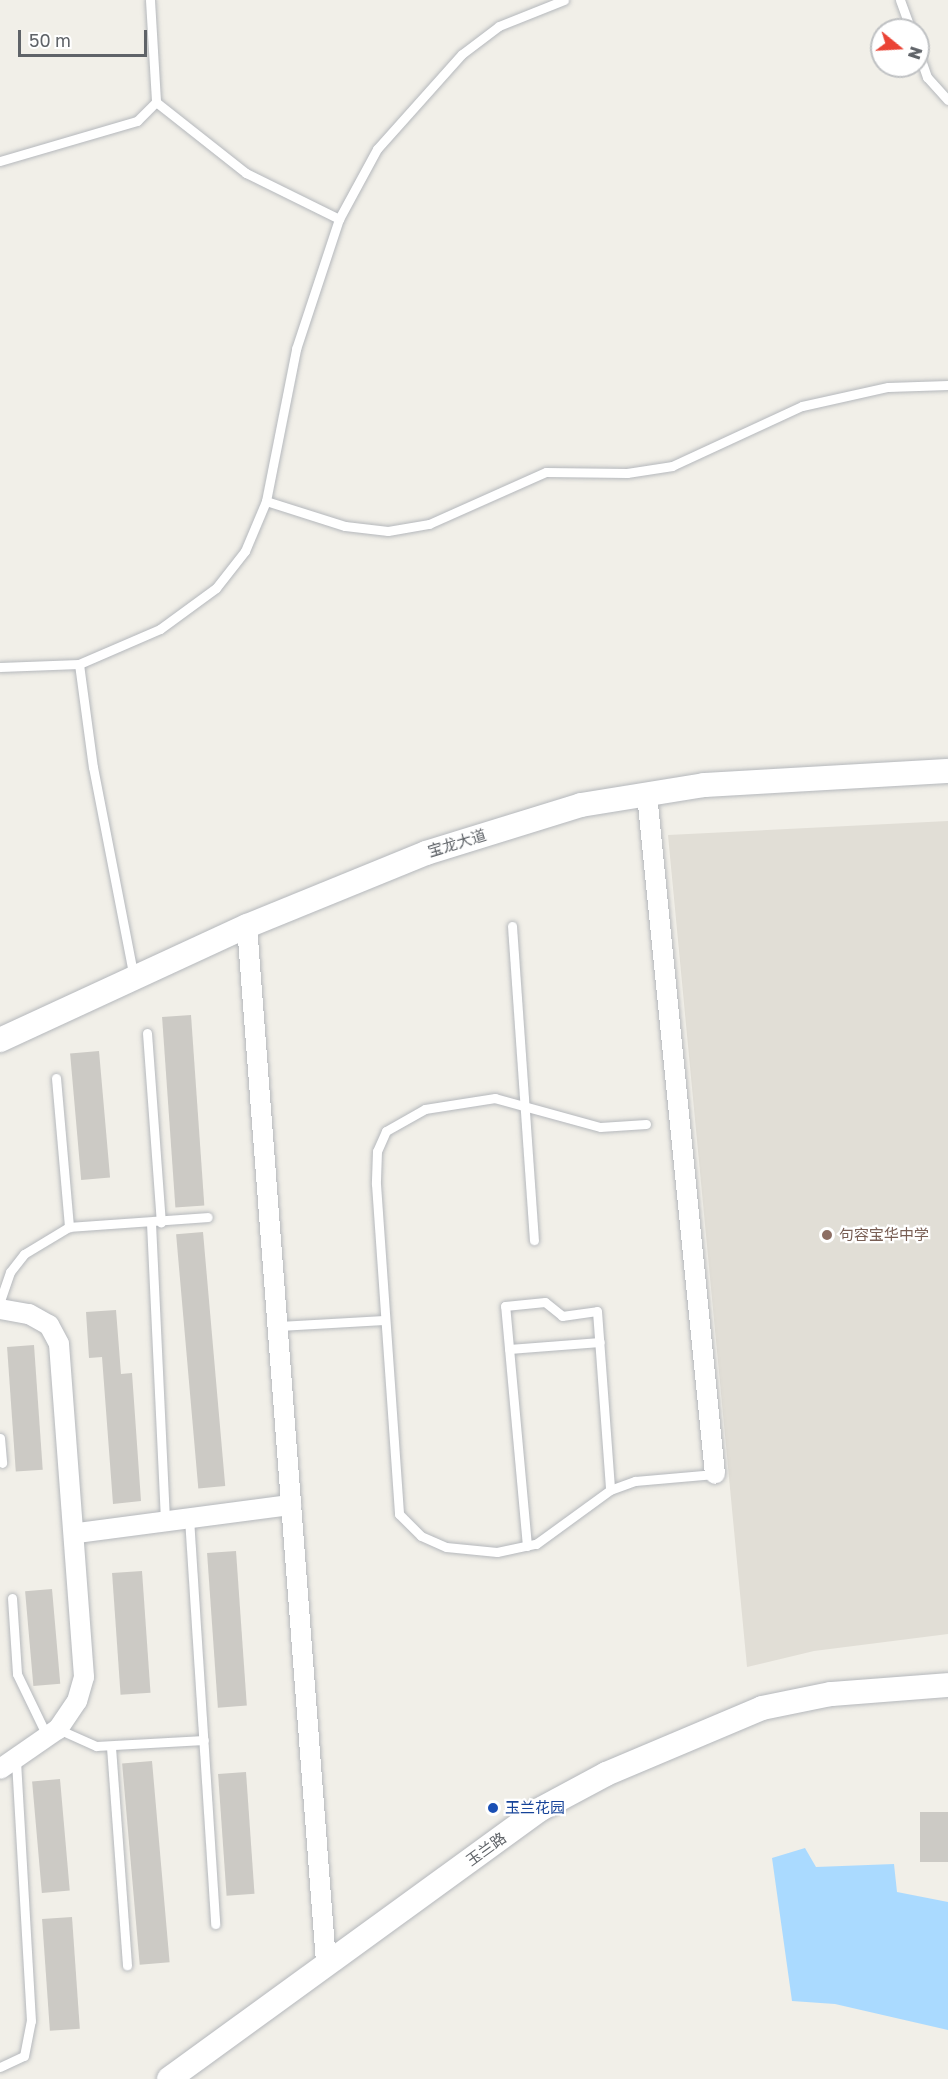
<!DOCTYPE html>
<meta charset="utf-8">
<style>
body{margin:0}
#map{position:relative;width:948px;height:2079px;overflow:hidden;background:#f1efe8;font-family:"Golos Text","Noto Sans SC",sans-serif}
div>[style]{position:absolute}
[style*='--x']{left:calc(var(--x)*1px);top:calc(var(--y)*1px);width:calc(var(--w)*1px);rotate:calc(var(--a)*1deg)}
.education>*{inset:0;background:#e1ded6}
.water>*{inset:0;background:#aadaff}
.building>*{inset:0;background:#cccac5;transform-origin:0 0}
.roads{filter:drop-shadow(0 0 2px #b5b8bc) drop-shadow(0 0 2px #b5b8bc)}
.service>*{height:9px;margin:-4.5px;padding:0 4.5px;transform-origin:4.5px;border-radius:4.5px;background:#fff}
.minor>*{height:20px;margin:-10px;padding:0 10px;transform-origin:10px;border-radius:10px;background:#fff}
.tertiary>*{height:24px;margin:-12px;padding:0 12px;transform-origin:12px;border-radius:12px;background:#fff}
.dots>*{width:16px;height:16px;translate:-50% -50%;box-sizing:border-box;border:3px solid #fff;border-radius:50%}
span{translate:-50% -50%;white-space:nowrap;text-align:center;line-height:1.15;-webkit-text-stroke:4.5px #fff;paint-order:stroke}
.street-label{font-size:15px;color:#5f6368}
.education-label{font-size:15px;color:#785e54}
.left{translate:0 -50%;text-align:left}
.transit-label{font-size:15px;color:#164399}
.north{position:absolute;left:870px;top:18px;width:60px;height:60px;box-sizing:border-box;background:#fff;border:2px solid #bfc1c3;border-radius:50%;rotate:108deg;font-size:16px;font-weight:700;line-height:24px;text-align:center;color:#5f6368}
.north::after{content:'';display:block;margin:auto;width:21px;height:27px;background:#ea4335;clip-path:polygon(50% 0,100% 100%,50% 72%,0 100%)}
.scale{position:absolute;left:18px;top:30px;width:129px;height:27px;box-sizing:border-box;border:3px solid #5f6368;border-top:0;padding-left:8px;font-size:18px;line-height:21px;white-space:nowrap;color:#5f6368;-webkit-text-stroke:4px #fff;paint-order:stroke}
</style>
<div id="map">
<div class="education">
<div style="clip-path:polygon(948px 821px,948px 1634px,814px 1651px,747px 1667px,668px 835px)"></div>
</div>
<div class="water">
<div style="clip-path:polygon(805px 1848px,816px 1867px,894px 1864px,897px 1892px,948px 1902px,948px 2030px,835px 2004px,792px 2001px,772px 1858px)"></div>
</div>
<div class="building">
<div style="left:191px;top:1015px;width:191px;height:29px;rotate:86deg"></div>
<div style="left:99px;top:1051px;width:127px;height:29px;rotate:85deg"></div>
<div style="left:203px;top:1232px;width:255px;height:27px;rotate:85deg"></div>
<div style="clip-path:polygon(116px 1310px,121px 1374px,132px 1373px,141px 1501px,113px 1504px,102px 1357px,89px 1358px,86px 1312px)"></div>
<div style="left:34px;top:1345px;width:125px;height:27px;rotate:86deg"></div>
<div style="left:236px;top:1551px;width:155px;height:29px;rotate:86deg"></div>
<div style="left:142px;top:1571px;width:122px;height:30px;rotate:86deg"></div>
<div style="left:52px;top:1589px;width:95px;height:27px;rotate:85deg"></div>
<div style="left:152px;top:1761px;width:202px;height:30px;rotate:85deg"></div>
<div style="left:246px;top:1772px;width:122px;height:28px;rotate:86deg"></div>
<div style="left:60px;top:1779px;width:112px;height:28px;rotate:85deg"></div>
<div style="left:948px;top:1812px;width:50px;height:28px;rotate:90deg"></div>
<div style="left:72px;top:1917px;width:112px;height:30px;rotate:86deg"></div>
</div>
<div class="roads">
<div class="service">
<div style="--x:150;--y:0;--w:102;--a:86.6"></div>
<div style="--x:156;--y:102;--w:115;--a:38.3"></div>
<div style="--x:246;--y:173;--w:104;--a:26.3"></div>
<div style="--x:900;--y:0;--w:32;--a:70"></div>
<div style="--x:918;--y:51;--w:28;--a:71"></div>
<div style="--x:927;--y:77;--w:31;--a:48"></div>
<div style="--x:0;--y:161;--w:143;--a:-16.3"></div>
<div style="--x:137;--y:121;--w:27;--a:-45"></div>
<div style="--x:266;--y:501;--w:83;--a:17.6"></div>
<div style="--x:345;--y:526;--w:43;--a:6.6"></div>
<div style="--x:388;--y:531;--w:42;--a:-9.7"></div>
<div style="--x:429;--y:524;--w:128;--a:-24"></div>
<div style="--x:546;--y:472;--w:81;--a:0.7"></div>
<div style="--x:627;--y:473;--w:46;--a:-8.8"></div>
<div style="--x:672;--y:466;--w:143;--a:-24.8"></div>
<div style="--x:802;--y:406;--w:88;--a:-12.5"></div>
<div style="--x:888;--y:387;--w:60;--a:-1.9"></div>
<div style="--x:79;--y:664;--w:104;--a:82.3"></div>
<div style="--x:93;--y:767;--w:215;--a:79"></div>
<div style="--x:0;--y:667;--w:79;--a:-2.2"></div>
<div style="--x:79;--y:664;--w:88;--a:-23.4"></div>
<div style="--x:160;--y:629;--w:69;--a:-36.2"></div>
<div style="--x:216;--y:588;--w:47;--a:-51.9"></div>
<div style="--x:245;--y:551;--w:54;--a:-67.2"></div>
<div style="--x:266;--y:501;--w:155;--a:-78.8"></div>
<div style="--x:296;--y:349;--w:137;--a:-71.7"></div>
<div style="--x:339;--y:219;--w:80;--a:-61.5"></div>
<div style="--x:377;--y:149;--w:127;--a:-48.2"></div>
<div style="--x:462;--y:54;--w:46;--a:-37.1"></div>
<div style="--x:499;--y:26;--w:70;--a:-21.8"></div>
<div style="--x:512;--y:926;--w:315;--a:86"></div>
<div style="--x:147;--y:1033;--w:190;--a:85.8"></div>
<div style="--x:56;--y:1078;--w:150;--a:85"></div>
<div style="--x:646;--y:1124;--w:46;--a:176.3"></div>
<div style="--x:600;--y:1127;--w:109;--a:-164.6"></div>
<div style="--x:495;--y:1098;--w:71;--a:171.1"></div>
<div style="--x:425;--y:1109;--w:45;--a:150.6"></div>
<div style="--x:386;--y:1131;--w:22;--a:114"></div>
<div style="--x:377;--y:1151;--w:33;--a:92"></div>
<div style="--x:376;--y:1184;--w:331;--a:86"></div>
<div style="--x:399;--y:1514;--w:31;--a:45"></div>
<div style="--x:421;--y:1536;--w:27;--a:24"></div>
<div style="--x:446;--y:1547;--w:51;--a:5.6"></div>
<div style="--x:497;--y:1552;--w:40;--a:-12"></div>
<div style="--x:536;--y:1544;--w:92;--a:-36.1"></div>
<div style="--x:610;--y:1490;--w:27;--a:-20"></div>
<div style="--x:635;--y:1481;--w:80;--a:-5"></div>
<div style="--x:151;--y:1223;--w:299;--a:87.3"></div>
<div style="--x:0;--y:1301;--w:31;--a:-71"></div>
<div style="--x:10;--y:1272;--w:23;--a:-52"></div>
<div style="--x:24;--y:1254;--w:52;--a:-31"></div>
<div style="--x:69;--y:1227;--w:139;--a:-4.1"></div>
<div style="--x:279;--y:1326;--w:105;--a:-3.3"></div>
<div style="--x:509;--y:1349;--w:91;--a:-4.4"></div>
<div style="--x:0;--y:1438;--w:25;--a:85"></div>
<div style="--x:189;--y:1518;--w:407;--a:86.3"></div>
<div style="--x:527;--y:1546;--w:241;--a:-95.2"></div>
<div style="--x:505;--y:1306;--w:40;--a:-5.7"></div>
<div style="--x:545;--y:1302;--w:22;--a:39"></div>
<div style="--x:562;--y:1316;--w:35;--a:-8"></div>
<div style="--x:597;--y:1311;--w:179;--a:85.8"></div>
<div style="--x:12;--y:1598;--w:76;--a:86.2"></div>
<div style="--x:17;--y:1674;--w:69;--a:64.2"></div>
<div style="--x:58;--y:1729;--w:42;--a:24.1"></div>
<div style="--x:96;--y:1746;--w:108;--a:-3.2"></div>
<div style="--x:111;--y:1747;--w:219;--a:85.8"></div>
<div style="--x:0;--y:2067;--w:26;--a:-25"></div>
<div style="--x:24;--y:2056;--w:36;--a:-79"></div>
<div style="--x:31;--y:2021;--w:262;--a:-93.3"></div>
</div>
<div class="minor">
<div style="--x:647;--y:794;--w:683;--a:84.29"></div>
<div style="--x:247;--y:926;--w:1040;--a:85.64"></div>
<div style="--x:0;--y:1309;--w:29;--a:10"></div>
<div style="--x:29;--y:1314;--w:23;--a:29"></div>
<div style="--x:49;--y:1325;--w:21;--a:62"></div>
<div style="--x:59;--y:1344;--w:334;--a:85.7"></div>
<div style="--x:84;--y:1677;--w:25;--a:106"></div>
<div style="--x:77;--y:1701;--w:34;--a:124"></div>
<div style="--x:58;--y:1729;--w:70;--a:145.4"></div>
<div style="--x:77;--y:1533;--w:216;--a:-7.5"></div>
</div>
<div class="tertiary">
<div style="--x:0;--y:1040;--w:272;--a:-24.8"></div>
<div style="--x:247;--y:926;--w:193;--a:-22.2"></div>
<div style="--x:426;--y:853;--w:162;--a:-17.2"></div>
<div style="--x:581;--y:805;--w:125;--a:-9.2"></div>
<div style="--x:704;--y:785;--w:244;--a:-3.3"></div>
<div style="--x:169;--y:2079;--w:457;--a:-36"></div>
<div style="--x:539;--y:1810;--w:76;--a:-28.2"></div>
<div style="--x:606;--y:1774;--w:169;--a:-22.9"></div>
<div style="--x:762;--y:1708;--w:70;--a:-11.5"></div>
<div style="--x:831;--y:1694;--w:117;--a:-4.4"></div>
</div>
</div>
<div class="dots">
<div style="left:827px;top:1235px;background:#8d6e63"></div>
<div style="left:493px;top:1808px;background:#1a4fb4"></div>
</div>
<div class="street-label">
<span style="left:457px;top:843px;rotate:-17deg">宝龙大道</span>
<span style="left:486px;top:1849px;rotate:-36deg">玉兰路</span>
</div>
<div class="education-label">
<span class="left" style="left:839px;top:1235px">句容宝华中学</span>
</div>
<div class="transit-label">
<span class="left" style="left:505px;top:1808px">玉兰花园</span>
</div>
<div class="north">N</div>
<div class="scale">50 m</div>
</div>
